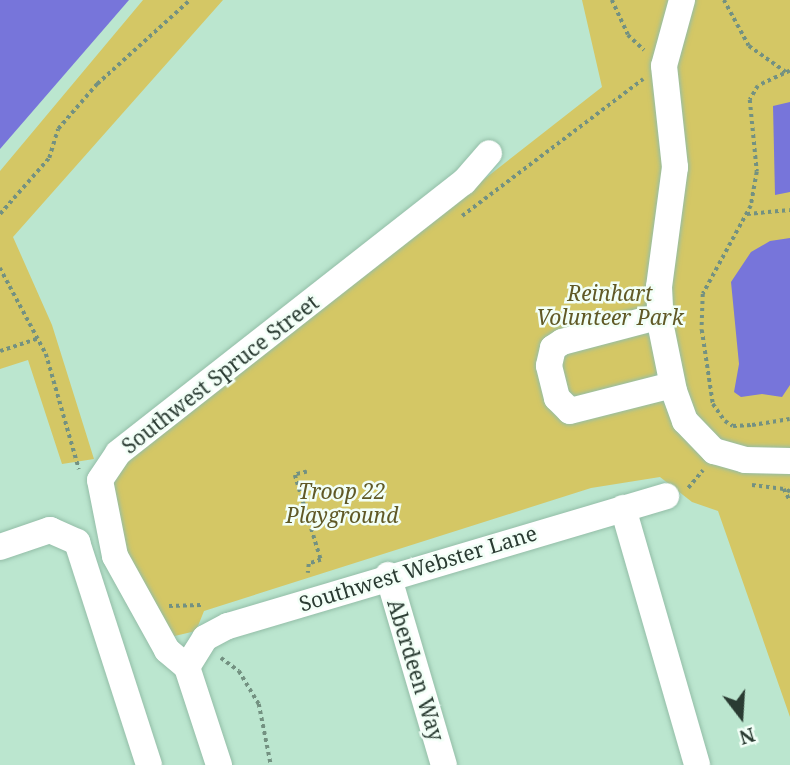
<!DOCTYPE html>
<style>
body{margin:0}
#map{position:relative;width:790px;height:765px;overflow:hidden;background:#bbe6cf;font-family:"Noto Serif",serif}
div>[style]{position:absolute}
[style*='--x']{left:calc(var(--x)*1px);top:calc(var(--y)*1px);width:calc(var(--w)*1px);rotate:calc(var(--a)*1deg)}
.green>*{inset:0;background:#d4c765}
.water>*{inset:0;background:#7775da}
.path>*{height:3.5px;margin-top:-1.75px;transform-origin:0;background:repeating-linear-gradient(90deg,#739181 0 3.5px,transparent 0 7px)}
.roads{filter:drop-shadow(0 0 2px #93bda7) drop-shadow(0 0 2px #93bda7)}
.minor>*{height:26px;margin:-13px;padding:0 13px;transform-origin:13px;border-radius:13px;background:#fff}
span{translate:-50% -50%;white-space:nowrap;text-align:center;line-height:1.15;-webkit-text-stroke:5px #f2fff7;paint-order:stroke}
.park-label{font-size:21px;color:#605926;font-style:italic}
.street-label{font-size:21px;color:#2a3b32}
.north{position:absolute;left:706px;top:681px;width:70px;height:70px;-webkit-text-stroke:5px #f2fff7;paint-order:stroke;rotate:163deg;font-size:19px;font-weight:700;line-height:28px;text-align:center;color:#2a3b32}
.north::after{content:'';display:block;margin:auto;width:24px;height:32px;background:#2a3b32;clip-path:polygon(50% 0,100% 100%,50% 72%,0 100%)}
</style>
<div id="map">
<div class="green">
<div style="clip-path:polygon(143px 0,223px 0,13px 237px,52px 325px,94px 459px,62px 464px,28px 360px,0 369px,0 171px)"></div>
<div style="clip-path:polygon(582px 0,790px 0,790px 717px,718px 511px,692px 502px,660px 477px,591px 488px,204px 611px,196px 631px,166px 638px,117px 542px,100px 480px,602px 87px)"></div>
</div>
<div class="water">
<div style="clip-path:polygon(0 0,129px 0,0 149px)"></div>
<div style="clip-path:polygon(790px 102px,790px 192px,775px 195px,773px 106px)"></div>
<div style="clip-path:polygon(790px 238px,790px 385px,782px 397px,762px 394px,741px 397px,734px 392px,739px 364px,731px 282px,751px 252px,770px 241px)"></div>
</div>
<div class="path">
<div style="--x:612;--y:0;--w:38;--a:65"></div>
<div style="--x:628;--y:35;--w:22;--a:43"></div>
<div style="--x:724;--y:0;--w:52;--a:61.5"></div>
<div style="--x:749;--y:46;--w:45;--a:35.1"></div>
<div style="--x:790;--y:71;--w:35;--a:155"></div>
<div style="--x:758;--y:86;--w:16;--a:120"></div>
<div style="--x:750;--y:100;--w:72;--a:84.4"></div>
<div style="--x:757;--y:172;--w:35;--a:100"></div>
<div style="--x:751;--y:206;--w:100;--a:118.6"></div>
<div style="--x:703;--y:294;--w:36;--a:92"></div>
<div style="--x:702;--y:330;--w:75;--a:81.5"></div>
<div style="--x:713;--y:404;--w:21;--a:55"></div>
<div style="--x:725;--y:421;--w:9;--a:32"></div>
<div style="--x:733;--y:426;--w:19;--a:-3"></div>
<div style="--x:752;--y:425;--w:38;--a:-9"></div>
<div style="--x:0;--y:214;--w:74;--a:-48.8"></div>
<div style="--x:49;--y:158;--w:30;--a:-73"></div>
<div style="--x:58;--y:129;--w:60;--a:-49.1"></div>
<div style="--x:97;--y:84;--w:125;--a:-42.1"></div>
<div style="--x:747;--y:214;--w:43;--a:-5.3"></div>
<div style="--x:462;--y:216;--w:227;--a:-37.1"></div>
<div style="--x:0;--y:268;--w:98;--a:61.9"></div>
<div style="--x:46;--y:354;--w:120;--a:74"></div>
<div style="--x:0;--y:351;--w:41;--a:-18.4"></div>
<div style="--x:307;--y:472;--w:12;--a:166"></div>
<div style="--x:295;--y:475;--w:89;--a:73"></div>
<div style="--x:321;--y:560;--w:13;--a:162"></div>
<div style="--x:309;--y:564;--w:9;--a:96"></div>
<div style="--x:752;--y:485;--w:32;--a:7"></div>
<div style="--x:688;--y:488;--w:23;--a:-50"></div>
<div style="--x:790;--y:492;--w:7;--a:-153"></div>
<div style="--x:784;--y:489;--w:13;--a:63"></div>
<div style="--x:169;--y:606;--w:32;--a:-2"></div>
<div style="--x:221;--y:658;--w:22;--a:36"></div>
<div style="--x:239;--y:671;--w:39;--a:59"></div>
<div style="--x:259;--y:704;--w:62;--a:78.9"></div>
</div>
<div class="roads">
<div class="minor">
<div style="--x:682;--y:0;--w:68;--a:105.3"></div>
<div style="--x:664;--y:66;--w:102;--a:83.8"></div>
<div style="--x:675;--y:167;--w:121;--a:97.6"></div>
<div style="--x:659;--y:287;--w:40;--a:87.1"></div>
<div style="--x:661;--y:327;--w:65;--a:78.5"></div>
<div style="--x:674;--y:391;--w:32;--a:70"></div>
<div style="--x:685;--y:421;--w:42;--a:46"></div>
<div style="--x:714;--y:451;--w:32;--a:16"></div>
<div style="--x:745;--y:460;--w:45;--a:1.3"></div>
<div style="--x:661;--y:316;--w:102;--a:165.3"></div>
<div style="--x:562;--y:342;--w:11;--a:146"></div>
<div style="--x:553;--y:348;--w:18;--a:103"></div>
<div style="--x:549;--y:366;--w:33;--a:76"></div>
<div style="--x:557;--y:398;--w:18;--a:45"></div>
<div style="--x:570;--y:411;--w:105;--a:-14.3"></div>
<div style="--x:623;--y:508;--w:267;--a:73.9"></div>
<div style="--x:0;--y:547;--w:53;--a:-18.8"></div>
<div style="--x:50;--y:530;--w:30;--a:24"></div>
<div style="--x:77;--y:542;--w:234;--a:72.1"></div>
<div style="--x:388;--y:575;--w:198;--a:73.6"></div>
<div style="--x:187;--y:667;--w:34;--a:-58"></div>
<div style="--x:205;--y:638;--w:26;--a:-28"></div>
<div style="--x:228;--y:626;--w:457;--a:-16.5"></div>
<div style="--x:219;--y:765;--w:103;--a:-108.1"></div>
<div style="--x:187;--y:667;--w:26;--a:-140"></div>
<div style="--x:167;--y:650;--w:107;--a:-119"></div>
<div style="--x:115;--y:556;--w:77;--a:-101.2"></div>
<div style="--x:100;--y:480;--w:32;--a:-56"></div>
<div style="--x:118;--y:453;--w:439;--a:-38.1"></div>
<div style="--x:464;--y:182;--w:38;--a:-49"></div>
</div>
</div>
<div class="park-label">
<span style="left:610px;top:305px">Reinhart<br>Volunteer Park</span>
<span style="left:342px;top:503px">Troop 22<br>Playground</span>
</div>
<div class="street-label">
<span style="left:220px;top:374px;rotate:-38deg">Southwest Spruce Street</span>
<span style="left:418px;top:568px;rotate:-17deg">Southwest Webster Lane</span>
<span style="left:416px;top:670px;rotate:73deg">Aberdeen Way</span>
</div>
<div class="north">N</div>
</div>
